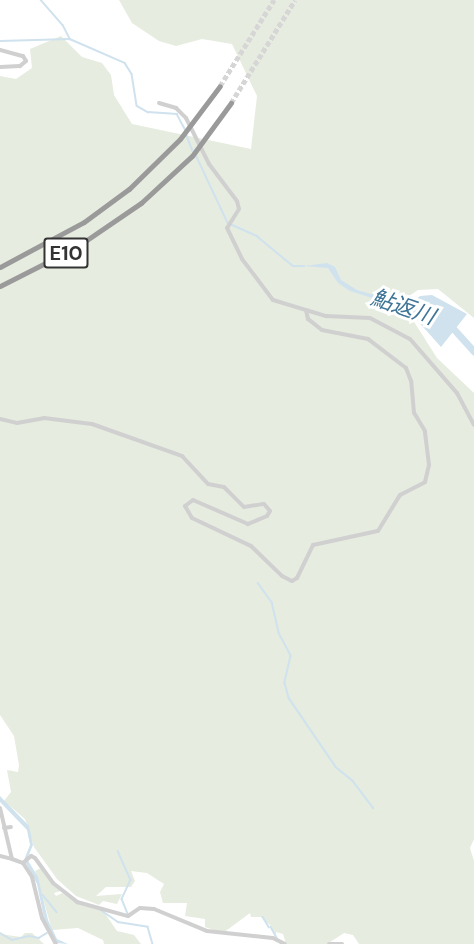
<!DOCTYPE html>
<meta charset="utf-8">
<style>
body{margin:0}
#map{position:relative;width:474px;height:944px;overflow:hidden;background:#fff;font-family:"DM Sans","Noto Sans JP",sans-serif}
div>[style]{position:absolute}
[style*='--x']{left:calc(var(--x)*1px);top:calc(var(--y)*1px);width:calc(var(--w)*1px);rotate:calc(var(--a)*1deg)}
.green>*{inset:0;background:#e6ecdf}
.water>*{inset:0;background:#cfe2ee}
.stream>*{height:1.5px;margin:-0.75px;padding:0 0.75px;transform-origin:0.75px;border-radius:0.75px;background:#cfe2ee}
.river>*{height:7px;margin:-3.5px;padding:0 3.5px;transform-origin:3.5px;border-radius:3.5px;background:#cfe2ee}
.highway-tunnel>*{height:5px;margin-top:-2.5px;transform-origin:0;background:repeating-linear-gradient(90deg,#d6d6d6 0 5px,transparent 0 7.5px)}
.minor>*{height:4px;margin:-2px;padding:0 2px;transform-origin:2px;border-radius:2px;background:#d0d0d0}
.highway>*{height:5px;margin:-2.5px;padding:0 2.5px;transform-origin:2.5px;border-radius:2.5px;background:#9a9a9a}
span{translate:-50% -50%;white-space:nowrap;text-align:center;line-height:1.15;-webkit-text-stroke:6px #fff;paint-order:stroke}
.shield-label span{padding:2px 4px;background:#fff;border:2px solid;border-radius:4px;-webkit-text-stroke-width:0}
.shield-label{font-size:20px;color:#333;font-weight:700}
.water-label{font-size:22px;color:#3f7597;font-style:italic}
</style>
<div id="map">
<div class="green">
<div style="clip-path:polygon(119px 0,474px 0,474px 318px,438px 289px,418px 290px,406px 298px,400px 309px,411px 317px,437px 358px,474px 393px,474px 839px,470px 848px,474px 861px,474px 944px,359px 944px,353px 935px,344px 933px,327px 944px,286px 944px,283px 934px,276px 932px,276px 938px,270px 925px,261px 917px,251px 917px,250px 913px,223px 933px,205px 927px,205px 919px,185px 916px,187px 903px,163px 903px,160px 892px,164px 884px,147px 873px,131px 871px,135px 881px,131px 887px,106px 887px,96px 896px,122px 894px,117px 904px,103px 901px,99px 905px,76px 896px,57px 879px,34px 847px,25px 819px,4px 801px,11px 792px,7px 770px,18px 772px,19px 765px,14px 736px,0 715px,0 76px,16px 79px,32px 68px,30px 49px,61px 36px,82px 57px,102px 63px,111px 75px,114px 95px,132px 124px,251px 149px,257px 96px,232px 44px,202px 39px,176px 46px,159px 41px,132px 23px)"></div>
<div style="clip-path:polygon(41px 868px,61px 891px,54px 893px,56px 896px,62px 893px,77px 903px,102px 909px,117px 931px,134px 935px,141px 944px,104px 944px,103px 940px,78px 928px,52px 930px,35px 871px)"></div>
<div style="clip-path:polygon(25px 933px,32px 933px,44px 944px,0 944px,0 934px,21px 937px)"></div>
</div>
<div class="water">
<div style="clip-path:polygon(327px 263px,335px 267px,341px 280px,357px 290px,409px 305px,420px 296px,432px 295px,467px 314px,441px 347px,407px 309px,350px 291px,338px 283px,328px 268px,304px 266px)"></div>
<div style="clip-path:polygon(0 796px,29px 826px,33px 845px,27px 859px,38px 877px,48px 920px,57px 939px,68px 944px,56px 943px,45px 923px,37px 884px,24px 860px,30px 845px,27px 830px,0 802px)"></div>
</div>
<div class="stream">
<div style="--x:41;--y:0;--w:33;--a:49"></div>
<div style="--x:63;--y:25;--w:16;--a:63"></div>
<div style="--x:0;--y:41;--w:70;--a:-1.6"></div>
<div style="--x:70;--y:39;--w:60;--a:23.6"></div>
<div style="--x:125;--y:63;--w:13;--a:58"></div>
<div style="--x:132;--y:74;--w:32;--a:81"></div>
<div style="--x:137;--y:106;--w:13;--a:29"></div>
<div style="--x:148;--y:112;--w:29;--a:4"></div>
<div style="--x:177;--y:114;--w:17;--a:62"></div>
<div style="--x:186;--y:133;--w:19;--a:69"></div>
<div style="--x:196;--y:155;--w:75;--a:64.8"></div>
<div style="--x:228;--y:223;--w:32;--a:24"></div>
<div style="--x:257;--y:236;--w:47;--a:39.8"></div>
<div style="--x:293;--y:266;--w:11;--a:0"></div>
<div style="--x:258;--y:583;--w:24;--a:54"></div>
<div style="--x:272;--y:602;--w:32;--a:77"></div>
<div style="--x:279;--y:633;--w:26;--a:62"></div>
<div style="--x:291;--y:656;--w:28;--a:103"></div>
<div style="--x:285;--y:683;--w:16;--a:75"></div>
<div style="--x:289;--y:698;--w:83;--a:55.7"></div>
<div style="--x:336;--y:767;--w:22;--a:39"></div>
<div style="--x:353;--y:781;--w:34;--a:53"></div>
<div style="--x:118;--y:851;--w:32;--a:66"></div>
<div style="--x:131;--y:880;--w:21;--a:115"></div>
<div style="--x:122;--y:899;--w:16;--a:68"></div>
<div style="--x:43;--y:895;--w:22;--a:51"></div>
<div style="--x:101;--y:910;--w:21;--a:35"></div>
<div style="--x:118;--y:922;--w:30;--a:9"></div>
<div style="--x:148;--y:927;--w:18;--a:74"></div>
<div style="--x:263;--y:917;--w:12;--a:59"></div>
<div style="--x:271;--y:927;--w:13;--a:61"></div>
<div style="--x:0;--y:933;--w:14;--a:30"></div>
<div style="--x:12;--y:940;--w:17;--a:-13"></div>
<div style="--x:29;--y:936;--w:10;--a:11"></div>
<div style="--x:39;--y:938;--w:9;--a:-32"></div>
</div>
<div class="river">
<div style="--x:450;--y:325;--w:36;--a:48"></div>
</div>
<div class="highway-tunnel">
<div style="--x:220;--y:86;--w:102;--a:-57.9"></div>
<div style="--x:231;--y:103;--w:121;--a:-58.1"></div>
</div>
<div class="minor">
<div style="--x:0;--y:50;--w:24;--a:15"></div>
<div style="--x:23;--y:56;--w:6;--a:59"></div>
<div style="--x:26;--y:61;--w:8;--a:140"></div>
<div style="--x:20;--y:66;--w:20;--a:177"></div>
<div style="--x:159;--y:103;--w:18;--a:16"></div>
<div style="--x:176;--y:108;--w:14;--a:45"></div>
<div style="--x:186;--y:118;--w:51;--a:63.4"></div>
<div style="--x:209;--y:164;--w:46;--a:52.9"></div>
<div style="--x:237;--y:201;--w:8;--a:76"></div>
<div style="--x:239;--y:209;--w:22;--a:122"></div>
<div style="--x:227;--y:228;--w:34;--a:64"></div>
<div style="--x:242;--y:259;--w:51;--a:52.9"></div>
<div style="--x:273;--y:300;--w:34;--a:17"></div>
<div style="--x:0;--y:419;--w:17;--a:13"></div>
<div style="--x:17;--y:423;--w:27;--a:-10"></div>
<div style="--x:44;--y:418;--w:48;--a:7.1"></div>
<div style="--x:92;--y:424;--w:96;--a:19.6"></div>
<div style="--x:182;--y:456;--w:38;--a:47"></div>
<div style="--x:208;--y:484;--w:16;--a:11"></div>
<div style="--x:224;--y:487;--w:28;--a:45"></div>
<div style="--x:244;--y:507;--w:20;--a:-9"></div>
<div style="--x:264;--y:504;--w:9;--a:49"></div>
<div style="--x:270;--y:511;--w:6;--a:121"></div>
<div style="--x:267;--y:516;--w:21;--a:157"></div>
<div style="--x:248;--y:524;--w:60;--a:-156.4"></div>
<div style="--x:193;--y:500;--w:10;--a:143"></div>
<div style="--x:185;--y:506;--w:14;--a:60"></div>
<div style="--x:192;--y:518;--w:65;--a:25.4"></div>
<div style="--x:251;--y:546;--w:43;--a:44.1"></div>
<div style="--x:282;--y:576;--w:11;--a:27"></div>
<div style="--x:292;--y:581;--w:6;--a:-31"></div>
<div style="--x:297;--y:578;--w:37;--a:-64"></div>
<div style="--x:313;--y:545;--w:66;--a:-12.2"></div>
<div style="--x:378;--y:531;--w:42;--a:-58.6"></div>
<div style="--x:400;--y:495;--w:28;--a:-27"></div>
<div style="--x:425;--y:482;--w:17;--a:-77"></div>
<div style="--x:429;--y:465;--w:34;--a:-97"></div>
<div style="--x:425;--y:431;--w:21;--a:-121"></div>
<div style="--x:414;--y:413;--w:32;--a:-95"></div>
<div style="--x:411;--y:381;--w:14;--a:-111"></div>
<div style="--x:406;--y:368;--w:48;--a:-142.7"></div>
<div style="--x:368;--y:339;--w:47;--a:-168.9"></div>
<div style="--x:322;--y:330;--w:18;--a:-142"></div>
<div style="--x:308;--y:319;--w:9;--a:-103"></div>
<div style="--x:306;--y:310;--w:21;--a:17"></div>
<div style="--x:326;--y:316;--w:44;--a:2.6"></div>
<div style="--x:370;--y:318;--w:45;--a:27.7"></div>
<div style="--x:410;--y:339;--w:72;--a:49"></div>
<div style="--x:457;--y:393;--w:36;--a:62"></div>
<div style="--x:0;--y:808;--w:52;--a:76.8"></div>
<div style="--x:12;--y:859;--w:12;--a:20"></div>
<div style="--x:23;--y:863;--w:17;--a:57"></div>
<div style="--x:32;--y:877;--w:42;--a:76.3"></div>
<div style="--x:42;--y:918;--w:30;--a:62"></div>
<div style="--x:4;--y:828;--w:7;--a:-8"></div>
<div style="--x:0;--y:856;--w:12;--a:14"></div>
<div style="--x:23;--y:863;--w:11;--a:-41"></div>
<div style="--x:31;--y:856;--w:4;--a:27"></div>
<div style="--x:35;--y:858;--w:31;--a:54"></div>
<div style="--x:53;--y:883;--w:31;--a:38"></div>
<div style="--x:77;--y:902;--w:53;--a:15.4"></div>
<div style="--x:128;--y:916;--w:14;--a:-34"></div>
<div style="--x:140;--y:908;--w:14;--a:4"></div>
<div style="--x:154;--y:909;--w:57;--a:22.5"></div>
<div style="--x:207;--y:931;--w:66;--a:6.1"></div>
<div style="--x:273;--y:938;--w:13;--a:27"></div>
<div style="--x:329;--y:944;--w:13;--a:0"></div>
</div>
<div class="highway">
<div style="--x:0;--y:267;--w:95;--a:-28.2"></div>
<div style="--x:84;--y:222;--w:56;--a:-36.3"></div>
<div style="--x:129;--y:189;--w:71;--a:-44.4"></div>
<div style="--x:180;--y:139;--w:66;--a:-53"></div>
<div style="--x:0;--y:286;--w:84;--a:-26.9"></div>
<div style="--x:75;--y:248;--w:80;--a:-34.3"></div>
<div style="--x:141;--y:203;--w:69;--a:-42.7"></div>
<div style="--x:192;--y:156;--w:66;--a:-53.7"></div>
</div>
<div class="shield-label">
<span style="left:66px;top:253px">E10</span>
</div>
<div class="water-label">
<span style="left:403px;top:307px;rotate:19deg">鮎返川</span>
</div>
</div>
